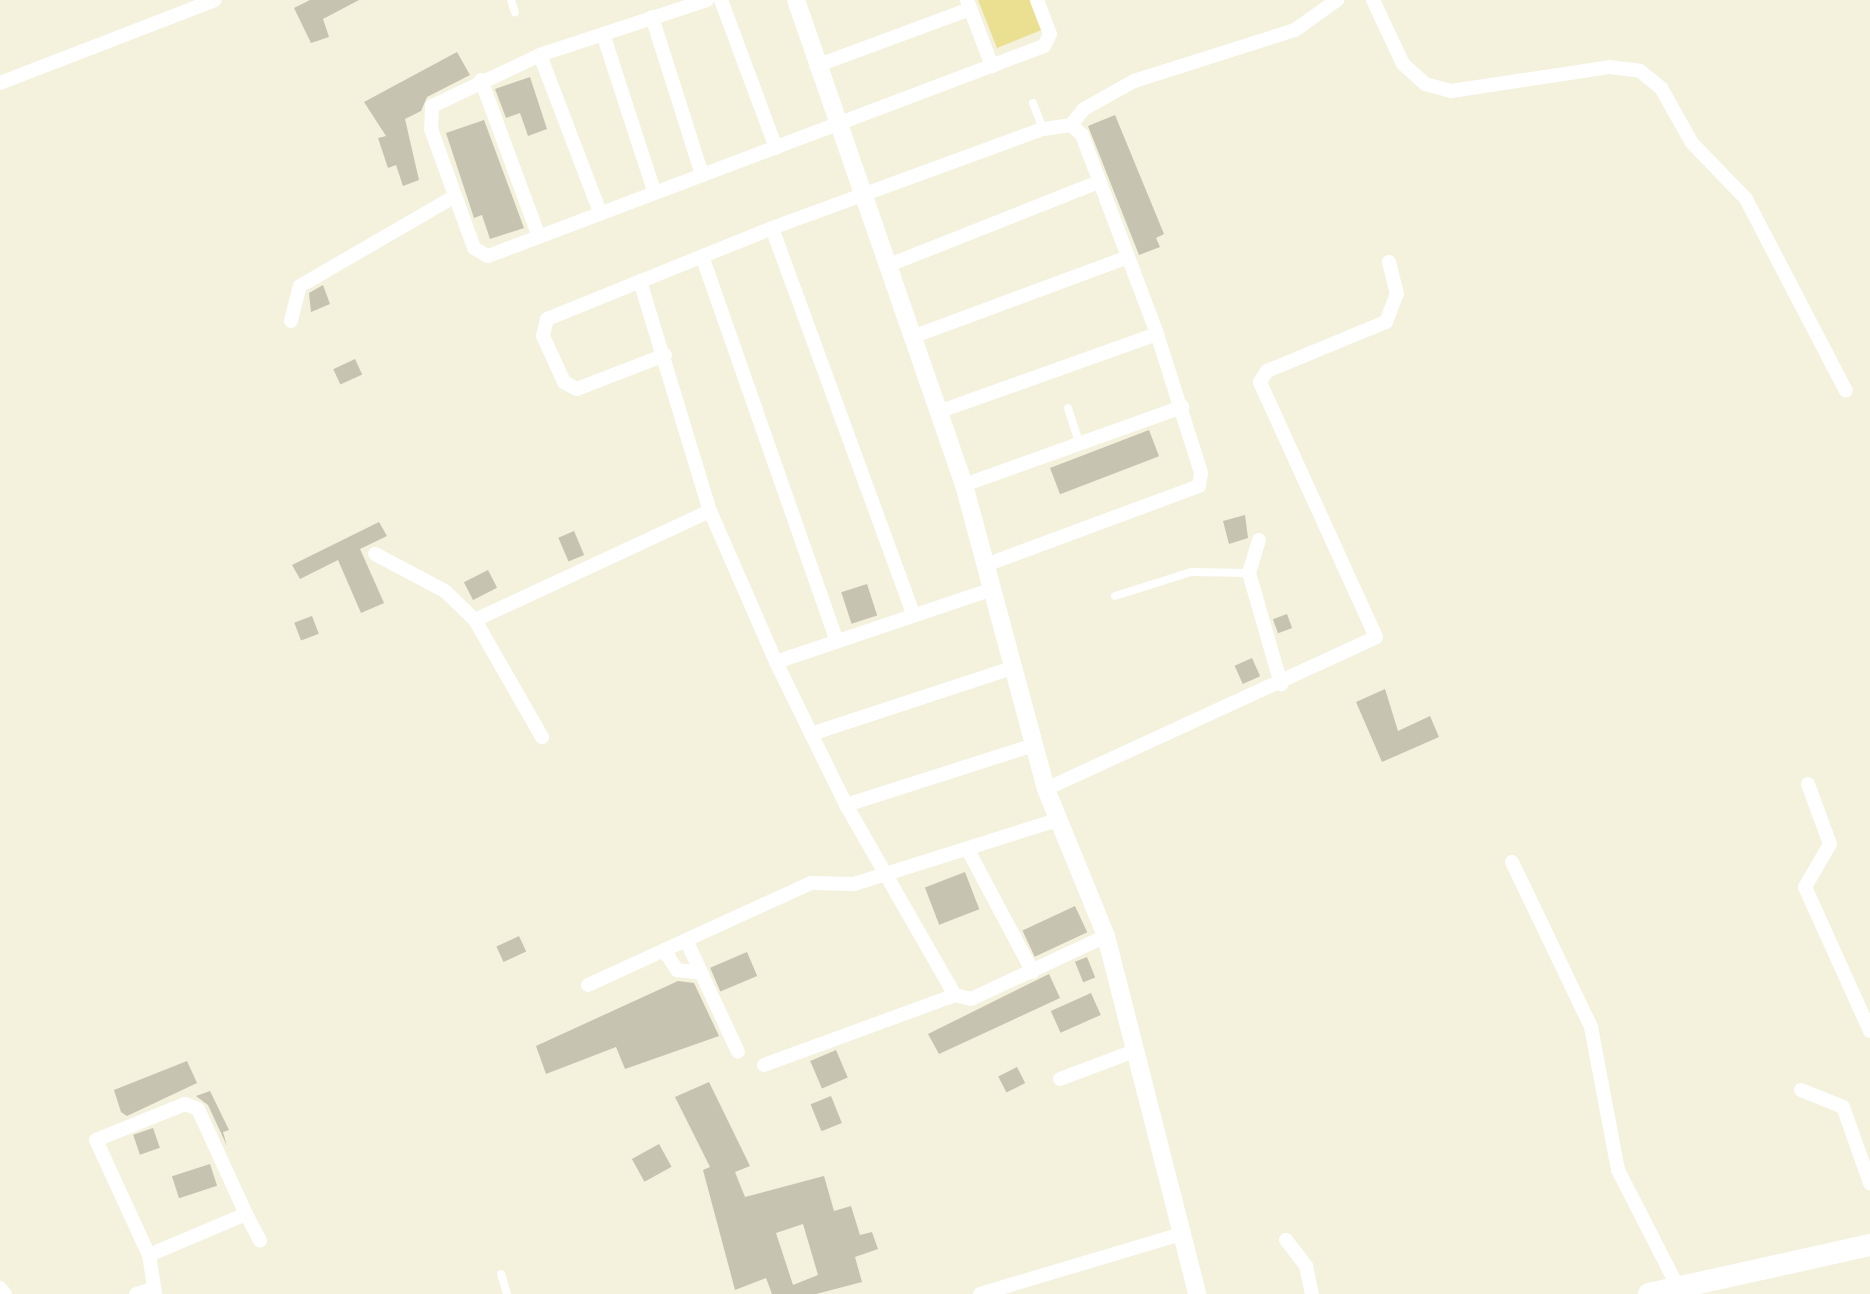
<!DOCTYPE html>
<style>
body{margin:0}
#map{position:relative;width:1870px;height:1294px;overflow:hidden;background:#f4f1dd;font-family:Figtree,sans-serif}
div>[style]{position:absolute}
[style*='--x']{left:calc(var(--x)*1px);top:calc(var(--y)*1px);width:calc(var(--w)*1px);rotate:calc(var(--a)*1deg)}
.green>*{inset:0;background:#ebdf92}
.building>*{inset:0;background:#c6c3b0;transform-origin:0 0}
.service>*{height:8px;margin:-4px;padding:0 4px;transform-origin:4px;border-radius:4px;background:#fff}
.minor>*{height:14px;margin:-7px;padding:0 7px;transform-origin:7px;border-radius:7px;background:#fff}
.tertiary>*{height:18px;margin:-9px;padding:0 9px;transform-origin:9px;border-radius:9px;background:#fff}
.primary>*{height:22px;margin:-11px;padding:0 11px;transform-origin:11px;border-radius:11px;background:#fff}
span{translate:-50% -50%;white-space:nowrap;text-align:center;line-height:1.15;-webkit-text-stroke:8px #f4f1dd;paint-order:stroke}
</style>
<div id="map">
<div class="green">
<div style="clip-path:polygon(978px 0,1032px 0,1044px 29px,997px 48px)"></div>
</div>
<div class="building">
<div style="clip-path:polygon(310px 0,359px 0,323px 19px,329px 37px,311px 43px,294px 8px)"></div>
<div style="clip-path:polygon(457px 52px,470px 75px,427px 97px,421px 111px,405px 119px,419px 180px,403px 186px,396px 165px,388px 168px,378px 138px,386px 136px,364px 102px)"></div>
<div style="clip-path:polygon(530px 77px,547px 129px,528px 136px,520px 113px,506px 118px,495px 89px)"></div>
<div style="clip-path:polygon(1115px 115px,1164px 234px,1156px 238px,1160px 247px,1139px 255px,1088px 126px)"></div>
<div style="clip-path:polygon(484px 120px,524px 228px,490px 239px,482px 215px,474px 218px,446px 133px)"></div>
<div style="clip-path:polygon(323px 285px,330px 304px,311px 312px,309px 293px)"></div>
<div style="left:355px;top:359px;width:17px;height:24px;rotate:65deg"></div>
<div style="left:1149px;top:430px;width:28px;height:106px;rotate:69deg"></div>
<div style="clip-path:polygon(1245px 515px,1248px 538px,1229px 544px,1223px 521px)"></div>
<div style="clip-path:polygon(379px 522px,387px 536px,360px 549px,384px 603px,361px 613px,338px 560px,300px 579px,292px 565px)"></div>
<div style="left:574px;top:531px;width:26px;height:17px;rotate:67deg"></div>
<div style="left:488px;top:570px;width:20px;height:27px;rotate:63deg"></div>
<div style="left:867px;top:584px;width:33px;height:27px;rotate:72deg"></div>
<div style="left:1287px;top:614px;width:15px;height:15px;rotate:70deg"></div>
<div style="left:312px;top:616px;width:19px;height:19px;rotate:69deg"></div>
<div style="left:1252px;top:658px;width:20px;height:19px;rotate:66deg"></div>
<div style="clip-path:polygon(1385px 689px,1398px 731px,1430px 716px,1439px 737px,1382px 762px,1356px 702px)"></div>
<div style="left:965px;top:872px;width:40px;height:43px;rotate:69deg"></div>
<div style="left:1075px;top:906px;width:29px;height:58px;rotate:65deg"></div>
<div style="left:519px;top:936px;width:17px;height:25px;rotate:65deg"></div>
<div style="left:747px;top:952px;width:26px;height:40px;rotate:67deg"></div>
<div style="left:1087px;top:957px;width:22px;height:13px;rotate:68deg"></div>
<div style="clip-path:polygon(1049px 974px,1060px 998px,939px 1054px,928px 1034px)"></div>
<div style="clip-path:polygon(678px 981px,694px 983px,719px 1036px,625px 1069px,616px 1047px,546px 1074px,536px 1046px)"></div>
<div style="left:1091px;top:993px;width:24px;height:44px;rotate:66deg"></div>
<div style="left:836px;top:1050px;width:30px;height:28px;rotate:67deg"></div>
<div style="clip-path:polygon(187px 1061px,197px 1083px,127px 1116px,121px 1112px,114px 1090px)"></div>
<div style="left:1017px;top:1067px;width:18px;height:21px;rotate:63deg"></div>
<div style="clip-path:polygon(evenodd,709px 1082px,750px 1166px,735px 1172px,745px 1197px,824px 1176px,834px 1211px,851px 1206px,860px 1235px,872px 1232px,878px 1249px,855px 1257px,862px 1282px,816px 1294px,772px 1294px,766px 1278px,735px 1290px,703px 1170px,710px 1167px,675px 1097px,709px 1082px,803px 1224px,818px 1275px,793px 1285px,776px 1233px,803px 1224px)"></div>
<div style="clip-path:polygon(210px 1091px,229px 1130px,223px 1132px,227px 1146px,208px 1105px,196px 1096px)"></div>
<div style="left:831px;top:1096px;width:29px;height:22px;rotate:68deg"></div>
<div style="left:153px;top:1128px;width:21px;height:21px;rotate:71deg"></div>
<div style="left:659px;top:1144px;width:26px;height:31px;rotate:61deg"></div>
<div style="left:210px;top:1164px;width:23px;height:40px;rotate:72deg"></div>
</div>
<div class="service">
<div style="--x:511;--y:0;--w:13;--a:72"></div>
<div style="--x:1033;--y:103;--w:28;--a:69"></div>
<div style="--x:1068;--y:408;--w:38;--a:72"></div>
<div style="--x:1115;--y:596;--w:80;--a:-17.5"></div>
<div style="--x:1191;--y:572;--w:58;--a:1"></div>
<div style="--x:501;--y:1274;--w:21;--a:73"></div>
</div>
<div class="minor">
<div style="--x:707;--y:0;--w:176;--a:161.8"></div>
<div style="--x:540;--y:55;--w:119;--a:154.7"></div>
<div style="--x:432;--y:106;--w:23;--a:92"></div>
<div style="--x:431;--y:129;--w:127;--a:70.1"></div>
<div style="--x:474;--y:248;--w:16;--a:30"></div>
<div style="--x:488;--y:256;--w:594;--a:-20.69"></div>
<div style="--x:1044;--y:46;--w:13;--a:-63"></div>
<div style="--x:1050;--y:34;--w:36;--a:-111"></div>
<div style="--x:721;--y:0;--w:158;--a:69.6"></div>
<div style="--x:967;--y:0;--w:71;--a:69.3"></div>
<div style="--x:1373;--y:0;--w:71;--a:64.9"></div>
<div style="--x:1403;--y:64;--w:30;--a:42"></div>
<div style="--x:1425;--y:84;--w:27;--a:15"></div>
<div style="--x:1451;--y:91;--w:160;--a:-8.6"></div>
<div style="--x:1609;--y:67;--w:31;--a:7"></div>
<div style="--x:1640;--y:71;--w:27;--a:39"></div>
<div style="--x:1661;--y:88;--w:63;--a:60.6"></div>
<div style="--x:1692;--y:143;--w:78;--a:46"></div>
<div style="--x:1746;--y:199;--w:216;--a:62.5"></div>
<div style="--x:652;--y:17;--w:166;--a:72.4"></div>
<div style="--x:603;--y:34;--w:165;--a:72"></div>
<div style="--x:540;--y:55;--w:168;--a:69.1"></div>
<div style="--x:816;--y:66;--w:164;--a:-20.3"></div>
<div style="--x:481;--y:80;--w:167;--a:69.7"></div>
<div style="--x:0;--y:83;--w:230;--a:-21.1"></div>
<div style="--x:1071;--y:125;--w:21;--a:-51"></div>
<div style="--x:1084;--y:109;--w:57;--a:-29.2"></div>
<div style="--x:1134;--y:81;--w:169;--a:-17.6"></div>
<div style="--x:1295;--y:30;--w:52;--a:-35.5"></div>
<div style="--x:772;--y:228;--w:410;--a:69.9"></div>
<div style="--x:702;--y:256;--w:408;--a:70.7"></div>
<div style="--x:889;--y:265;--w:226;--a:-21.6"></div>
<div style="--x:640;--y:281;--w:240;--a:73.1"></div>
<div style="--x:710;--y:511;--w:165;--a:66.4"></div>
<div style="--x:776;--y:662;--w:159;--a:63.9"></div>
<div style="--x:846;--y:805;--w:219;--a:60.2"></div>
<div style="--x:955;--y:995;--w:16;--a:14"></div>
<div style="--x:971;--y:999;--w:149;--a:-25"></div>
<div style="--x:291;--y:321;--w:36;--a:-76"></div>
<div style="--x:300;--y:286;--w:179;--a:-30.1"></div>
<div style="--x:912;--y:337;--w:230;--a:-20.3"></div>
<div style="--x:665;--y:355;--w:94;--a:158.9"></div>
<div style="--x:577;--y:389;--w:15;--a:-152"></div>
<div style="--x:564;--y:382;--w:51;--a:-114.5"></div>
<div style="--x:543;--y:336;--w:17;--a:-77"></div>
<div style="--x:547;--y:319;--w:243;--a:-22"></div>
<div style="--x:772;--y:228;--w:289;--a:-20.1"></div>
<div style="--x:1043;--y:129;--w:28;--a:-8"></div>
<div style="--x:1071;--y:125;--w:15;--a:42"></div>
<div style="--x:1082;--y:135;--w:213;--a:69.3"></div>
<div style="--x:1157;--y:334;--w:146;--a:72.4"></div>
<div style="--x:1201;--y:473;--w:13;--a:99"></div>
<div style="--x:1199;--y:486;--w:228;--a:159.7"></div>
<div style="--x:938;--y:412;--w:232;--a:-19.6"></div>
<div style="--x:964;--y:485;--w:232;--a:-19.7"></div>
<div style="--x:1259;--y:540;--w:34;--a:107"></div>
<div style="--x:1249;--y:573;--w:116;--a:73.9"></div>
<div style="--x:375;--y:554;--w:79;--a:27.9"></div>
<div style="--x:445;--y:591;--w:42;--a:44"></div>
<div style="--x:475;--y:620;--w:135;--a:60.2"></div>
<div style="--x:475;--y:620;--w:259;--a:-24.9"></div>
<div style="--x:776;--y:662;--w:226;--a:-18.6"></div>
<div style="--x:811;--y:734;--w:212;--a:-18.2"></div>
<div style="--x:1808;--y:784;--w:64;--a:69.9"></div>
<div style="--x:1830;--y:844;--w:50;--a:120.2"></div>
<div style="--x:1805;--y:887;--w:158;--a:65.7"></div>
<div style="--x:1046;--y:789;--w:363;--a:-24.7"></div>
<div style="--x:1376;--y:637;--w:280;--a:-114.5"></div>
<div style="--x:1260;--y:382;--w:13;--a:-58"></div>
<div style="--x:1267;--y:371;--w:129;--a:-22.4"></div>
<div style="--x:1386;--y:322;--w:30;--a:-69"></div>
<div style="--x:1397;--y:294;--w:33;--a:-104"></div>
<div style="--x:846;--y:805;--w:197;--a:-17.7"></div>
<div style="--x:968;--y:850;--w:138;--a:62"></div>
<div style="--x:1512;--y:862;--w:183;--a:64.4"></div>
<div style="--x:1591;--y:1027;--w:146;--a:79.3"></div>
<div style="--x:1618;--y:1170;--w:131;--a:62.9"></div>
<div style="--x:686;--y:940;--w:123;--a:65.1"></div>
<div style="--x:664;--y:950;--w:24;--a:57"></div>
<div style="--x:677;--y:970;--w:24;--a:7"></div>
<div style="--x:588;--y:985;--w:245;--a:-24.6"></div>
<div style="--x:811;--y:883;--w:43;--a:1.3"></div>
<div style="--x:854;--y:884;--w:213;--a:-17.5"></div>
<div style="--x:764;--y:1065;--w:203;--a:-20.1"></div>
<div style="--x:1060;--y:1079;--w:82;--a:-20.6"></div>
<div style="--x:1801;--y:1090;--w:45;--a:22"></div>
<div style="--x:1843;--y:1107;--w:81;--a:70.4"></div>
<div style="--x:246;--y:1214;--w:30;--a:62"></div>
<div style="--x:1286;--y:1240;--w:33;--a:52"></div>
<div style="--x:1306;--y:1266;--w:29;--a:78"></div>
<div style="--x:149;--y:1255;--w:105;--a:-22.9"></div>
<div style="--x:246;--y:1214;--w:115;--a:-114.6"></div>
<div style="--x:198;--y:1109;--w:14;--a:-159"></div>
<div style="--x:185;--y:1104;--w:96;--a:158"></div>
<div style="--x:96;--y:1140;--w:127;--a:65.3"></div>
<div style="--x:149;--y:1255;--w:39;--a:81"></div>
<div style="--x:0;--y:1288;--w:8;--a:50"></div>
<div style="--x:136;--y:1294;--w:18;--a:-16"></div>
<div style="--x:980;--y:1294;--w:213;--a:-16.6"></div>
</div>
<div class="tertiary">
<div style="--x:796;--y:0;--w:513;--a:70.89"></div>
<div style="--x:964;--y:485;--w:315;--a:74.9"></div>
<div style="--x:1046;--y:789;--w:159;--a:67.8"></div>
<div style="--x:1106;--y:936;--w:369;--a:75.7"></div>
</div>
<div class="primary">
<div style="--x:1649;--y:1294;--w:226;--a:-12.5"></div>
</div>
</div>
